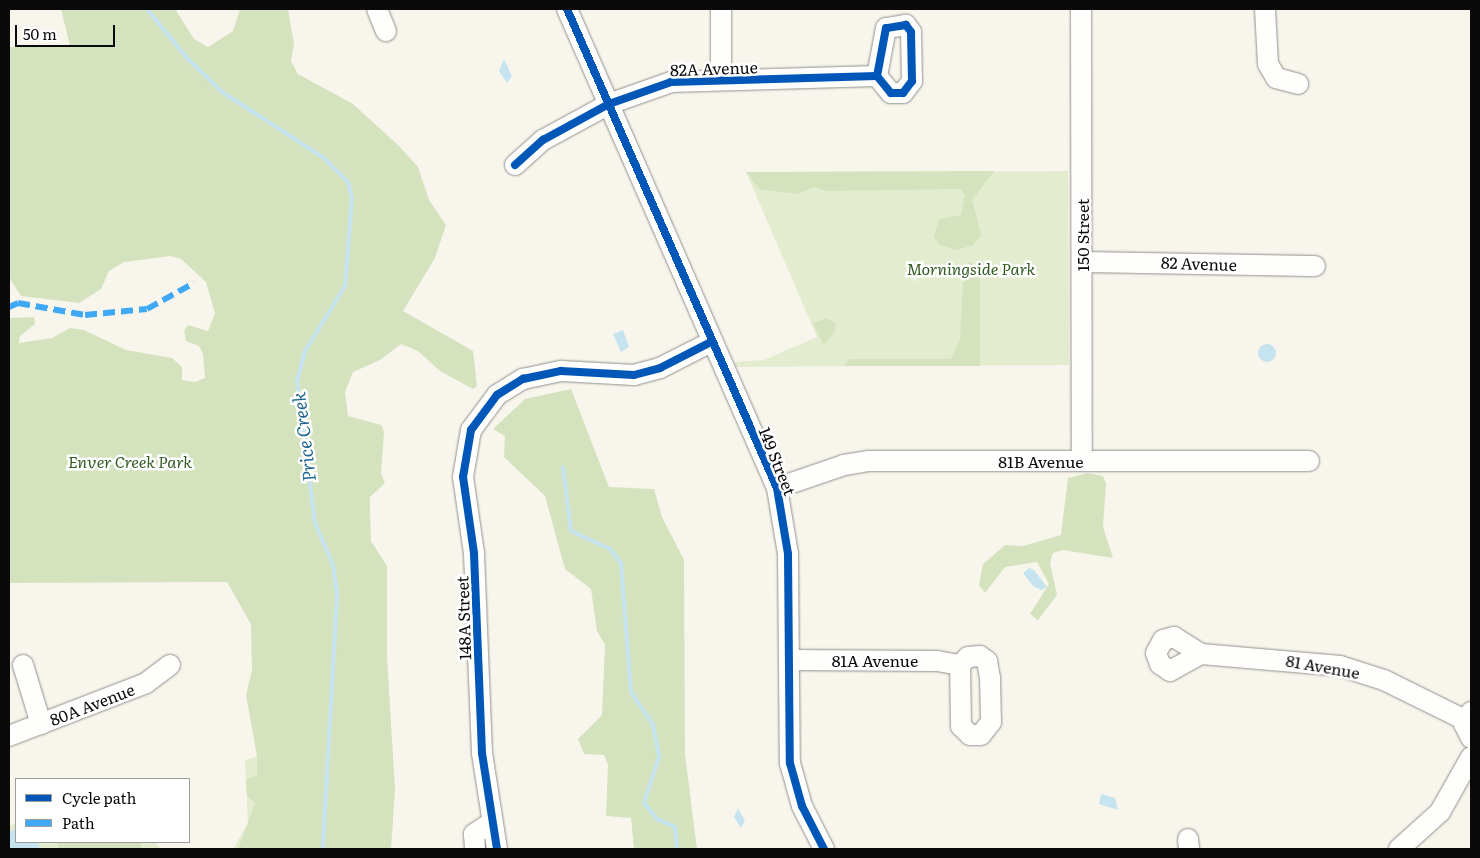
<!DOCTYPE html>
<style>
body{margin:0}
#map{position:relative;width:1480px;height:858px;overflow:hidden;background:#f8f5ed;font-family:Literata,serif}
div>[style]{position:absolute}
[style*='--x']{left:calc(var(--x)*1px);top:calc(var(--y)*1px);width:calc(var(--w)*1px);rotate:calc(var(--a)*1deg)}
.green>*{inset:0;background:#e3eccf}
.forest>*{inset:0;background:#d4e2be;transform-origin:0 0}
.water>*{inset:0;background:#c6e4ef}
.round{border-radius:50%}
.stream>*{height:4px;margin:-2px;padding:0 2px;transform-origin:2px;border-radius:2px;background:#c6e4ef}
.roads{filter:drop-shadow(0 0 1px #91908c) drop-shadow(0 0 1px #91908c)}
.minor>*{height:20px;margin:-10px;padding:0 10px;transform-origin:10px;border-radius:10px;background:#fefefc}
.quiet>*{height:6px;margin-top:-3px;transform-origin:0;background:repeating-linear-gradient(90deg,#3fa9f5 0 12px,transparent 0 18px)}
.cycleway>*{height:8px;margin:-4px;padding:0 4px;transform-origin:4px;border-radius:4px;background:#0057b8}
span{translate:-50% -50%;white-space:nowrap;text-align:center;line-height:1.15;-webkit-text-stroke:5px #fff;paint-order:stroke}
.street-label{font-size:16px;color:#0a0a0a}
.park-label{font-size:16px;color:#315b21;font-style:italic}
.water-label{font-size:18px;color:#1f6690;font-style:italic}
.frame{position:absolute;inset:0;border:10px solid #0a0a0a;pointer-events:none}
.legend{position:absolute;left:15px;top:778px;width:175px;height:65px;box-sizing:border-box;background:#fff;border:1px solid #9d9d9d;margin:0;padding:6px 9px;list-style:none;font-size:15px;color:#0a0a0a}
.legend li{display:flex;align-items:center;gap:10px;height:25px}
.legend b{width:25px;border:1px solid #9d9d9d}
.scale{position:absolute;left:15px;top:25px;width:100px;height:22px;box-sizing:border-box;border:2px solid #0a0a0a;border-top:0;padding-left:6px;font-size:15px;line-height:18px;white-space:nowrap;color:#0a0a0a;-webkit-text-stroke:4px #fff;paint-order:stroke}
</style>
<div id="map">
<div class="green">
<div style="clip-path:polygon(1068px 171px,1069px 365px,736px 367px,735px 362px,764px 360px,817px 337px,746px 172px)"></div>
<div style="clip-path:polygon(257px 756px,258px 849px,233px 849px,248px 823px,245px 761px)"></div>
<div style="clip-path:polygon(16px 822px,16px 842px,155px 842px,161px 849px,9px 849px,9px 826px)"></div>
</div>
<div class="forest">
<div style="clip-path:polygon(61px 9px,175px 9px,194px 39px,208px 47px,233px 31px,240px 9px,288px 9px,294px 44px,291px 61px,298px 74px,353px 104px,399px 146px,418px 167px,429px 200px,446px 225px,435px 258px,403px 311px,473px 351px,477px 386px,473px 389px,440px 371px,418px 351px,401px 344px,380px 360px,353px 372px,345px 392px,348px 416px,381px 425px,384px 432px,381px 473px,385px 483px,370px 497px,370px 513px,371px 541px,387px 566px,387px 656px,395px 790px,391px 849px,238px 849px,255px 803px,247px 795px,246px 780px,257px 775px,257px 756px,246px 695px,252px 670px,251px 624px,227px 582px,9px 583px,9px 318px,34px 317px,35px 324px,20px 336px,19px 343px,52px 338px,70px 328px,84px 330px,126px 350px,172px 358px,182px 367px,182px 380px,195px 382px,205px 378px,203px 354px,199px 346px,186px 341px,184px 331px,188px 325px,208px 331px,215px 313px,206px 282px,181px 259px,170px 256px,124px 262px,109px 271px,101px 289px,79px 303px,21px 296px,9px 277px,9px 47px,70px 46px)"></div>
<div style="clip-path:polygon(994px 171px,972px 200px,981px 235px,973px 245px,957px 250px,939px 245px,934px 236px,939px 219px,961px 215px,965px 195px,960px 189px,827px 191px,814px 187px,798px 194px,759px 189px,746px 172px)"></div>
<div style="clip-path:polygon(971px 262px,980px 269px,980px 366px,843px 366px,850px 359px,951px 359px,960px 340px,964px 265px)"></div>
<div style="clip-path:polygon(826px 318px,835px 323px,835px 331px,824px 345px,813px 324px)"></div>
<div style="clip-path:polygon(571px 389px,609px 487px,654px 489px,662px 517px,684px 560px,685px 754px,697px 849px,634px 849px,631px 818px,606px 816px,608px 765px,604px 755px,584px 754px,578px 739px,602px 715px,605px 645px,597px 631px,591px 589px,565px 569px,545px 496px,504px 457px,505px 436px,493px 429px,525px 399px)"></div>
<div style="clip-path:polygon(1088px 473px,1103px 476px,1106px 484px,1103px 527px,1113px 558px,1063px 550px,1053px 553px,1050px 563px,1057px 595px,1038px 620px,1030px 614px,1049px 584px,1037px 562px,1005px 567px,985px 593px,979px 585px,983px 564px,1005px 545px,1023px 546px,1061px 535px,1068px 478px)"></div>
<div style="left:58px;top:842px;width:83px;height:7px"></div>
</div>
<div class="water">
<div style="clip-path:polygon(504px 59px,512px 76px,507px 83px,499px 71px)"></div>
<div style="clip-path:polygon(623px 330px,629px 347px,621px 352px,613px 334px)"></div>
<div class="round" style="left:1258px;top:344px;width:18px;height:18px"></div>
<div style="clip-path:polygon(1029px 568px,1034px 570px,1047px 587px,1041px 590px,1033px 586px,1023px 573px)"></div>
<div style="clip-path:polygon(1101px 794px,1115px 798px,1118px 810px,1099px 804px)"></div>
<div style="clip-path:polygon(738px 808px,745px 821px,741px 828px,734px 817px)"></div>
<div style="clip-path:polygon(16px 829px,16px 842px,38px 842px,40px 849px,9px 849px,9px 832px)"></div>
</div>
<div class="stream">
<div style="--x:147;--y:9;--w:63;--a:50.8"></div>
<div style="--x:187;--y:58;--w:49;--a:44.2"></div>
<div style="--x:222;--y:92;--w:121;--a:32.9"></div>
<div style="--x:324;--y:158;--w:34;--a:45"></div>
<div style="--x:348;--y:182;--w:16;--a:76"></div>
<div style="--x:352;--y:198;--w:88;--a:94.5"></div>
<div style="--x:345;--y:286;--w:76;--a:121.6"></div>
<div style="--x:305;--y:351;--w:31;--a:105"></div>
<div style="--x:297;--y:381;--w:143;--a:82.8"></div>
<div style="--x:315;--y:523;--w:46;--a:66.8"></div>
<div style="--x:333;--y:565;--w:30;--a:82"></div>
<div style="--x:337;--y:595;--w:254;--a:93.2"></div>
<div style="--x:563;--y:467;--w:64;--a:82.9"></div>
<div style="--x:571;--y:531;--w:43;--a:24.8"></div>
<div style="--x:610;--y:549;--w:18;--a:52"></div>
<div style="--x:621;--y:563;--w:129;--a:85.6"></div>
<div style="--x:631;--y:692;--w:40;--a:56"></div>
<div style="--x:653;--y:725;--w:33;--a:79"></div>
<div style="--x:659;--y:757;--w:48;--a:108.1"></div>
<div style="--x:644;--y:803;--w:21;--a:51"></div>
<div style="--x:657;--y:819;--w:20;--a:24"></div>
<div style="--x:675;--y:827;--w:22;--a:85"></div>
</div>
<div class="roads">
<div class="minor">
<div style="--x:377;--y:9;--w:24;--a:68"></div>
<div style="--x:567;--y:9;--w:523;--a:66.33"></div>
<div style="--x:777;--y:488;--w:67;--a:80.5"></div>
<div style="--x:788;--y:554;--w:209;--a:89.5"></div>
<div style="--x:790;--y:763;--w:45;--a:74.4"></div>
<div style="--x:802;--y:806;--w:48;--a:62.9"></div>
<div style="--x:1081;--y:9;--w:452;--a:89.9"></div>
<div style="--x:1265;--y:9;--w:55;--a:86.9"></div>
<div style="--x:1268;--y:64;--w:16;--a:60"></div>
<div style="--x:1276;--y:78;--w:23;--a:15"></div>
<div style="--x:721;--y:78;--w:69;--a:-90"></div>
<div style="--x:515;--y:165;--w:38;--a:-42"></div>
<div style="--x:543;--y:140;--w:75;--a:-28.6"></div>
<div style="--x:609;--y:104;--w:66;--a:-19.5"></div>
<div style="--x:671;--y:82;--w:206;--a:-1.7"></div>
<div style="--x:877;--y:76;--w:22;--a:51"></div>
<div style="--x:891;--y:93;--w:12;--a:0"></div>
<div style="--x:903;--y:93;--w:15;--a:-53"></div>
<div style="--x:912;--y:81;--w:49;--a:-91.2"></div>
<div style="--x:911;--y:32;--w:9;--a:-126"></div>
<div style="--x:906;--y:25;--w:20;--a:171"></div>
<div style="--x:886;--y:28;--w:49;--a:100.6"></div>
<div style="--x:1082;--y:262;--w:233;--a:1"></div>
<div style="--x:777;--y:488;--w:71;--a:-18.9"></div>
<div style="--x:844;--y:465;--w:24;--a:-9"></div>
<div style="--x:868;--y:461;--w:441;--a:0"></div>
<div style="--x:1201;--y:654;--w:32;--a:-148"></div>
<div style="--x:1174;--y:637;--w:11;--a:165"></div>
<div style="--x:1163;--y:640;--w:15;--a:118"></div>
<div style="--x:1156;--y:653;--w:12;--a:70"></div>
<div style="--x:1160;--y:664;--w:12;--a:35"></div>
<div style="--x:1170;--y:671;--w:35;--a:-29"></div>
<div style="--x:1201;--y:654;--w:140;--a:4.9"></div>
<div style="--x:1340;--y:666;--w:46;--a:17.7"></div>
<div style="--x:1384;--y:680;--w:90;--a:26.3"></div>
<div style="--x:789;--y:660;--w:148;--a:0.4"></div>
<div style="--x:937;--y:661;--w:23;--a:10"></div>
<div style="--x:960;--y:665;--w:11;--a:-45"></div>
<div style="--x:968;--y:657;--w:12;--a:-5"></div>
<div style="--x:980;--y:656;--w:9;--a:36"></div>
<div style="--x:987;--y:661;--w:17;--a:80"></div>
<div style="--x:990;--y:678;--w:44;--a:88.7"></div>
<div style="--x:991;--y:722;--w:16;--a:128"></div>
<div style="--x:981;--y:735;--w:11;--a:180"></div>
<div style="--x:970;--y:735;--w:13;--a:-135"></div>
<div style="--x:961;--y:726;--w:61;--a:-90.9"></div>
<div style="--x:23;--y:665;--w:62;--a:73"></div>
<div style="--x:1471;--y:712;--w:14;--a:120"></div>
<div style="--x:1464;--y:724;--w:16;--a:63"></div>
<div style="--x:9;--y:736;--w:147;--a:-21.1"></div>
<div style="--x:146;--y:683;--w:30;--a:-37"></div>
<div style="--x:1188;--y:839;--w:10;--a:84"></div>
<div style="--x:475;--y:849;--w:15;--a:-94"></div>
<div style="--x:474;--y:834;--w:22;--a:-34"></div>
<div style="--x:497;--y:849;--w:97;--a:-98.9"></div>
<div style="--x:482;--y:753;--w:200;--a:-92.3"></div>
<div style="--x:474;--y:553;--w:77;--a:-98.2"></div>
<div style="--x:463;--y:477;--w:48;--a:-80.3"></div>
<div style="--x:471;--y:430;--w:44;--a:-53.4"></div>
<div style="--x:497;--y:395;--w:31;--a:-32"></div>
<div style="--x:523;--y:379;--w:39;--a:-12"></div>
<div style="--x:561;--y:371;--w:73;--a:3.1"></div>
<div style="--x:634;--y:375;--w:27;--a:-15"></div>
<div style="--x:660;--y:368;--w:57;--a:-27"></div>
<div style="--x:1399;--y:849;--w:55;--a:-42.1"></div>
<div style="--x:1440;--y:812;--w:63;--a:-60.6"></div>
</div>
</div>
<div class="quiet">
<div style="--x:9;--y:307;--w:10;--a:-24"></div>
<div style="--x:18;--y:303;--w:68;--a:10.2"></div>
<div style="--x:85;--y:315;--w:62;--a:-5.5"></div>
<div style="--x:147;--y:309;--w:54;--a:-29"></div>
</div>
<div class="cycleway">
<div style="--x:567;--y:9;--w:523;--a:66.33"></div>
<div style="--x:777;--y:488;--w:67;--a:80.5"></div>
<div style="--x:788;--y:554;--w:209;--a:89.5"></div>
<div style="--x:790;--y:763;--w:45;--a:74.4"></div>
<div style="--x:802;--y:806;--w:48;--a:62.9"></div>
<div style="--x:515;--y:165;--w:38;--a:-42"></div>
<div style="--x:543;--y:140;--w:75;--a:-28.6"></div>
<div style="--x:609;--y:104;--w:66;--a:-19.5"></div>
<div style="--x:671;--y:82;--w:206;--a:-1.7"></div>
<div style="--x:877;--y:76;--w:22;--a:51"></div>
<div style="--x:891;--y:93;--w:12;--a:0"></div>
<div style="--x:903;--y:93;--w:15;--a:-53"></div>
<div style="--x:912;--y:81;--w:49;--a:-91.2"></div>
<div style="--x:911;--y:32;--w:9;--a:-126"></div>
<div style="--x:906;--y:25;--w:20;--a:171"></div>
<div style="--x:886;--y:28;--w:49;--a:100.6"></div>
<div style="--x:497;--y:849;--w:97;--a:-98.9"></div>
<div style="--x:482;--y:753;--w:200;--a:-92.3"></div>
<div style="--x:474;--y:553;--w:77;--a:-98.2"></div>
<div style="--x:463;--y:477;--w:48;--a:-80.3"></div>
<div style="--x:471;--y:430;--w:44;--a:-53.4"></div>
<div style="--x:497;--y:395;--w:31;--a:-32"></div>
<div style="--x:523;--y:379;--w:39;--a:-12"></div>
<div style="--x:561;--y:371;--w:73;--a:3.1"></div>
<div style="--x:634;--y:375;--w:27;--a:-15"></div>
<div style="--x:660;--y:368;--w:57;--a:-27"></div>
</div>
<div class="street-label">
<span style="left:714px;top:68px;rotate:-2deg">82A Avenue</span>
<span style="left:1082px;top:235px;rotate:-90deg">150 Street</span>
<span style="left:1199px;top:263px;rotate:2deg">82 Avenue</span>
<span style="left:778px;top:461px;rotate:68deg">149 Street</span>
<span style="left:1041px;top:461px">81B Avenue</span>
<span style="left:463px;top:618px;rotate:-92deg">148A Street</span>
<span style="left:875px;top:660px">81A Avenue</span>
<span style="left:1323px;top:666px;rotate:10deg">81 Avenue</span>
<span style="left:92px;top:704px;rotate:-21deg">80A Avenue</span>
</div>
<div class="park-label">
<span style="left:971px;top:268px">Morningside Park</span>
<span style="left:130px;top:461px">Enver Creek Park</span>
</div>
<div class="water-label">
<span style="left:304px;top:437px;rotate:-97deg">Price Creek</span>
</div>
<div class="frame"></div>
<ul class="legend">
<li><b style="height:6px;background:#0057b8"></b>Cycle path</li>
<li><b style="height:6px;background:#3fa9f5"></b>Path</li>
</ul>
<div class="scale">50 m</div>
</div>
